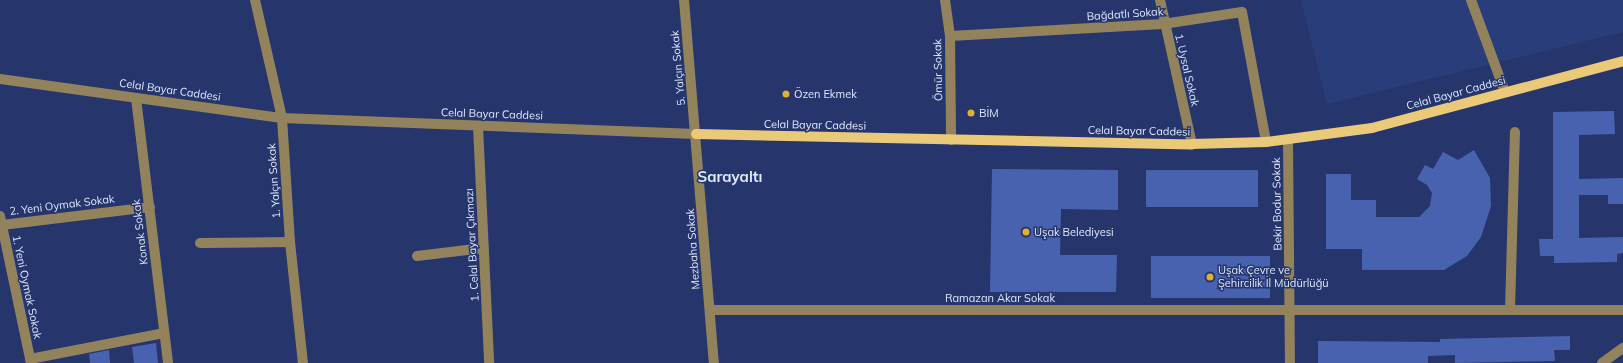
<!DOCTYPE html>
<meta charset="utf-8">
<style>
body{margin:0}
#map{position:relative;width:1623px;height:363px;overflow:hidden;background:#26366d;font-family:Mulish,sans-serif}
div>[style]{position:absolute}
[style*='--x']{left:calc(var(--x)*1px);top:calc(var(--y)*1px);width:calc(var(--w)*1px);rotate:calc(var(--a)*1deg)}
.built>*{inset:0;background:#2a3d7b}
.building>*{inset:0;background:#4962af;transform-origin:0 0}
.minor>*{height:10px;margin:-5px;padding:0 5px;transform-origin:5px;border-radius:5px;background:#93835d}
.major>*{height:10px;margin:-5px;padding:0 5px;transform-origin:5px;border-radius:5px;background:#eaca79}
.dots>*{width:11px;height:11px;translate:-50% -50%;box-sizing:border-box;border:2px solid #26366d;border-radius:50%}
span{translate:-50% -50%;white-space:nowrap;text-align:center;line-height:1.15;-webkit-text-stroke:3px #26366d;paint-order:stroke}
.street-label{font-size:11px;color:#dee7fb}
.poi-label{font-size:11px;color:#dee7fb}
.left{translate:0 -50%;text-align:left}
.district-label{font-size:15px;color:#dee7fb;font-weight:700}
</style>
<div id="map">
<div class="built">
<div style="clip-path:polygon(1301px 0,1623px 0,1623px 32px,1327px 104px)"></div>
</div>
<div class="building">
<div style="clip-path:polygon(1614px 111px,1615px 134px,1579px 135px,1579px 179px,1623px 178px,1623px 204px,1608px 204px,1608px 195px,1579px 195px,1579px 238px,1623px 237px,1623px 253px,1617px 254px,1617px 262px,1554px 263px,1554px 256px,1540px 256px,1539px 239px,1553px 239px,1553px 112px)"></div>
<div style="clip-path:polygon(1474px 150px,1490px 178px,1491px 206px,1481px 237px,1467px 256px,1444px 270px,1362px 270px,1362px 249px,1326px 249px,1326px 174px,1351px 174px,1351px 200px,1376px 200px,1376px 217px,1419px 217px,1430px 206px,1432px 193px,1427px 185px,1417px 179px,1425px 165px,1433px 169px,1443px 152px,1458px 160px)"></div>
<div style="clip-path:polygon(992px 169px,1118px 170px,1118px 210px,1061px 209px,1060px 255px,1117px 255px,1116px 292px,990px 292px)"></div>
<div style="left:1258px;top:170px;width:37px;height:112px;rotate:90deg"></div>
<div style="left:1151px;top:256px;width:119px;height:42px"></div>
<div style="clip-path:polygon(1570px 336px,1570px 350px,1554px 350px,1555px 361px,1455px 363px,1455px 355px,1428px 356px,1428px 363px,1318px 363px,1318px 341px,1440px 342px,1440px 339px)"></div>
<div style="clip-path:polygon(156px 343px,158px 363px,134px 363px,132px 347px)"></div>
<div style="clip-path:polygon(109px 350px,110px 363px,90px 363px,89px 354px)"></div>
</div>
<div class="minor">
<div style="--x:255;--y:0;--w:121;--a:77.1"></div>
<div style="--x:282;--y:118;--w:124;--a:86.3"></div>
<div style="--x:290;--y:242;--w:122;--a:83.9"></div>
<div style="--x:684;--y:0;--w:364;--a:85.3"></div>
<div style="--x:945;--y:0;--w:36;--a:82"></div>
<div style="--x:950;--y:36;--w:104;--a:89.4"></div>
<div style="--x:1160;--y:0;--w:148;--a:77.5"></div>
<div style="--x:1471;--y:0;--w:98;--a:69.7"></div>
<div style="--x:950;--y:36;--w:213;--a:-3.2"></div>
<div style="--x:1163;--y:24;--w:80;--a:-8.6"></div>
<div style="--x:1242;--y:12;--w:132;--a:79.5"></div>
<div style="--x:0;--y:79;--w:285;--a:7.9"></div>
<div style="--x:282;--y:118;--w:414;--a:2.2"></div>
<div style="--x:136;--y:98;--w:267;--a:83.1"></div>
<div style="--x:478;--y:126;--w:237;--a:87.3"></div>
<div style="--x:1288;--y:140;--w:223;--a:89.5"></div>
<div style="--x:0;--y:216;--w:150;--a:78.1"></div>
<div style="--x:2;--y:225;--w:149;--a:-6.9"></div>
<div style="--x:200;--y:243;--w:90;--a:-0.6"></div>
<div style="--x:417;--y:256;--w:67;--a:-6.8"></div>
<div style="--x:710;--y:310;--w:913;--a:0"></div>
<div style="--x:1510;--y:310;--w:178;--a:-88.4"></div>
<div style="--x:30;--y:359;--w:136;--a:-11"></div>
<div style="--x:1602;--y:363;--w:26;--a:-36"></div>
</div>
<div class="major">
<div style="--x:696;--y:134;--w:496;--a:1.2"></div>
<div style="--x:1192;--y:144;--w:74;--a:-1.5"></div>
<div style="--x:1266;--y:142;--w:107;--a:-7.5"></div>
<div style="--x:1372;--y:128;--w:260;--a:-14.9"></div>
</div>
<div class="dots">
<div style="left:786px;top:94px;background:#ddb133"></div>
<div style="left:971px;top:113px;background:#ddb133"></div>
<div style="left:1026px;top:232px;background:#ddb133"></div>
<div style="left:1210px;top:277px;background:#ddb133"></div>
</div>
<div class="street-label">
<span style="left:1125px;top:14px;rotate:-4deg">Bağdatlı Sokak</span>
<span style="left:678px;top:68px;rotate:-95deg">5. Yalçın Sokak</span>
<span style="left:938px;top:70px;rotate:-91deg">Ömür Sokak</span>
<span style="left:1187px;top:70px;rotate:77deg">1. Uysal Sokak</span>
<span style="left:170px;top:90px;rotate:8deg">Celal Bayar Caddesi</span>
<span style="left:1456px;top:93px;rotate:-15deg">Celal Bayar Caddesi</span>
<span style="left:492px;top:114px;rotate:2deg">Celal Bayar Caddesi</span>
<span style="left:815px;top:125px;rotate:1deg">Celal Bayar Caddesi</span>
<span style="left:1139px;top:131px;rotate:1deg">Celal Bayar Caddesi</span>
<span style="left:274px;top:181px;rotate:-94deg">1. Yalçın Sokak</span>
<span style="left:1277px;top:204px;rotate:-91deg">Bekir Bodur Sokak</span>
<span style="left:62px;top:205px;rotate:-7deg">2. Yeni Oymak Sokak</span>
<span style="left:140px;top:232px;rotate:-97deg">Konak Sokak</span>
<span style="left:472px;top:245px;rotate:-93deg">1. Celal Bayar Çıkmazı</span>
<span style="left:693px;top:249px;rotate:-94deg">Mezbaha Sokak</span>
<span style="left:27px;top:287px;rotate:78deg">1. Yeni Oymak Sokak</span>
<span style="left:1000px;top:298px">Ramazan Akar Sokak</span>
</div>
<div class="poi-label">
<span class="left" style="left:794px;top:94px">Özen Ekmek</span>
<span class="left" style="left:979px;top:113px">BİM</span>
<span class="left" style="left:1034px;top:232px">Uşak Belediyesi</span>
<span class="left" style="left:1218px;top:277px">Uşak Çevre ve<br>Şehircilik İl Müdürlüğü</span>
</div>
<div class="district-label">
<span style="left:730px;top:177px">Sarayaltı</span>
</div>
</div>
